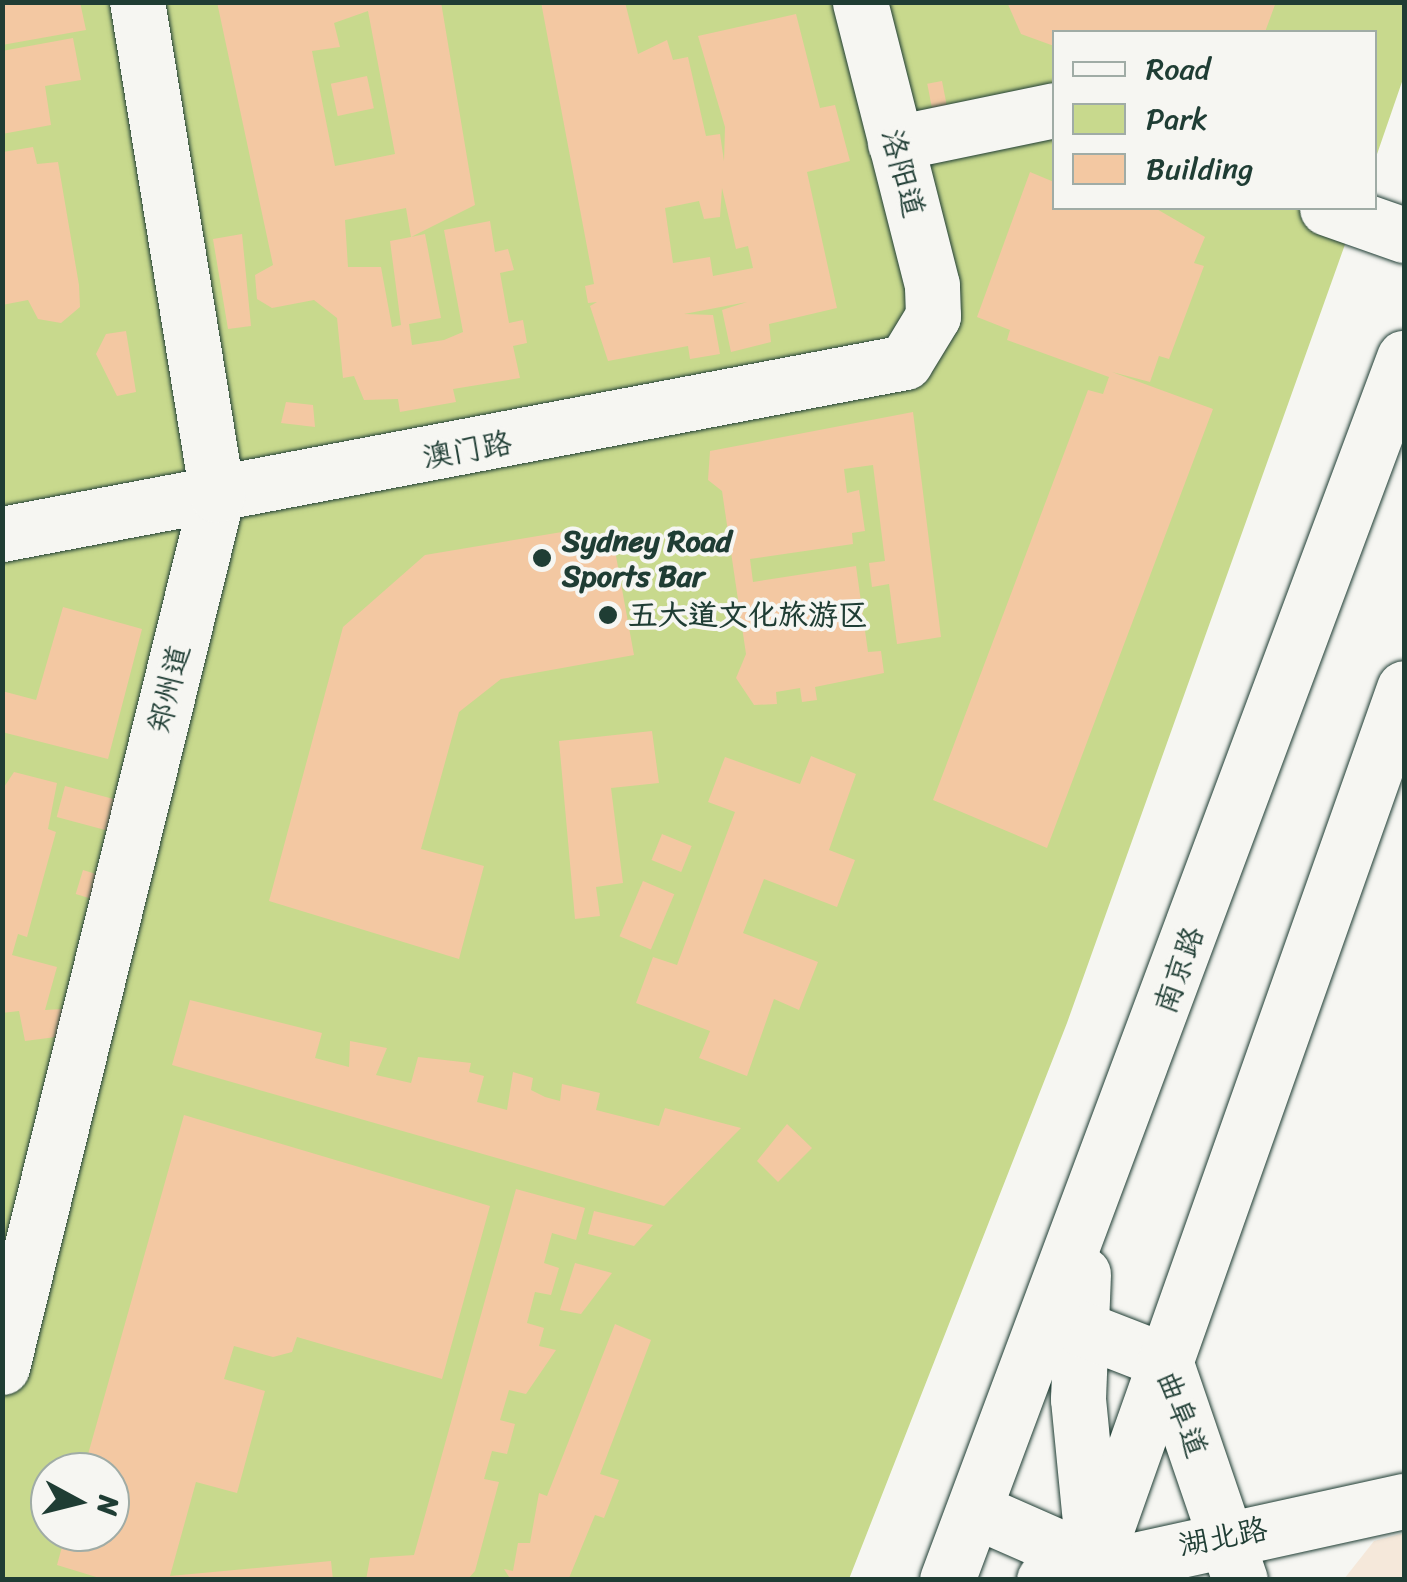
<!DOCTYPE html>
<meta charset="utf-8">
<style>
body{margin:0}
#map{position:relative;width:1407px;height:1582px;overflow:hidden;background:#f6f6f2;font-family:Sriracha,"LXGW WenKai TC",sans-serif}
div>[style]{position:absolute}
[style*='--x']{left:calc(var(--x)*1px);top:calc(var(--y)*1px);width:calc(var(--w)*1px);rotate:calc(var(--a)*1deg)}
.built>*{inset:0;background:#f5e8da}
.green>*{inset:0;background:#c8d98d}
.building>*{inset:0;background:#f3c8a2;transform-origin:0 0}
.roads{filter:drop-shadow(0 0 2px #1f3d34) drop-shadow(0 0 2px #1f3d34)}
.minor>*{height:55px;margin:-27.5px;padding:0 27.5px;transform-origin:27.5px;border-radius:27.5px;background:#f6f6f2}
.major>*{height:55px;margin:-27.5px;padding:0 27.5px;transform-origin:27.5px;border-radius:27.5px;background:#f6f6f2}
.dots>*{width:28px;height:28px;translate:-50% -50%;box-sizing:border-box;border:5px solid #f6f6f2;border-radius:50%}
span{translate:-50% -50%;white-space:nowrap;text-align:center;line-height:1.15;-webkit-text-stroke:8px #f6f6f2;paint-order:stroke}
.street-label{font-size:30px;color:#1f3d34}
.poi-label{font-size:30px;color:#1f3d34;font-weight:700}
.left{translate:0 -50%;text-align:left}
.frame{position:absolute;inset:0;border:5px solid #1f3d34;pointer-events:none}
.legend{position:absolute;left:1052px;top:30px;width:325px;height:180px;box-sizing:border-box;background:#f6f6f2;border:2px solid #a0aca6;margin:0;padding:12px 18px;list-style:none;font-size:30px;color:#1f3d34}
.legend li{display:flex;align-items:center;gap:20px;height:50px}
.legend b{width:50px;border:2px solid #a0aca6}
.north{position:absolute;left:30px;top:1452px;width:100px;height:100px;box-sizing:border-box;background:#f6f6f2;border:2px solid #a0aca6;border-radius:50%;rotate:97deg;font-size:28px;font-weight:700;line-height:40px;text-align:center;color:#1f3d34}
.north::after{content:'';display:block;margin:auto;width:35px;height:45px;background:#1f3d34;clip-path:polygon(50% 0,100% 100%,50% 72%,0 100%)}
</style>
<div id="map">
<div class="built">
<div style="clip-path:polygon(1404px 1533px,1404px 1579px,1344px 1579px,1374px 1541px)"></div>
</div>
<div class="green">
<div style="clip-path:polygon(evenodd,3px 3px,1404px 3px,1404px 76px,1375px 160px,1374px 32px,1054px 32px,1054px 208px,1358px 208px,1067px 1023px,849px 1579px,3px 1580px,3px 3px,50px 1472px,110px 1472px,110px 1532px,50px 1532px,50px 1472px)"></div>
</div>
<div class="building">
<div style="clip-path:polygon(2px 2px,80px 2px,86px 30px,2px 45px)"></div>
<div style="clip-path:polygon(evenodd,217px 2px,441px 2px,475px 205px,411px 237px,406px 208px,345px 220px,348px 267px,381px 267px,392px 327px,401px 325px,390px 241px,406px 238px,425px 234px,441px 318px,409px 324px,412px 345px,444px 340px,463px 332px,444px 230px,490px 221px,495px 252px,508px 249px,514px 270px,500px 273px,509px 323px,523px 320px,527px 343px,513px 346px,520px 378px,453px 389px,456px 402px,400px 412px,398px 399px,364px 400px,354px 376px,343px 378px,337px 318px,314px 300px,272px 308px,257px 299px,255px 275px,273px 265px,217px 2px,368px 11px,395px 154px,335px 166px,312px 51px,340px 47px,334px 23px,368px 11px)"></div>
<div style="clip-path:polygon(evenodd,541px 2px,625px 2px,638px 54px,667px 40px,673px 60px,688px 57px,706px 136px,720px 134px,724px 161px,725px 127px,698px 36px,796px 14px,820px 108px,835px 105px,850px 161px,807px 172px,837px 308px,769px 324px,771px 342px,731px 352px,722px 310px,747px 302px,684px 314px,713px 315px,720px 354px,690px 359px,688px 346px,608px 361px,590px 306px,597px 302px,588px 303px,585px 286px,594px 284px,541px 2px,722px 188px,736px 249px,748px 246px,753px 268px,713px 276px,710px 257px,673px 263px,665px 208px,699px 201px,704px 219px,720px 217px,722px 188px)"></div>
<div style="clip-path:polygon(1007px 2px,1276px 2px,1265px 32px,1054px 32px,1054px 46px,1021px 34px)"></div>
<div style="clip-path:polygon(73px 38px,81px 80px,45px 86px,51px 125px,2px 134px,2px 51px)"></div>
<div style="left:367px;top:76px;width:33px;height:37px;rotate:78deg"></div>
<div style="left:942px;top:81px;width:26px;height:15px;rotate:79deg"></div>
<div style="clip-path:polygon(33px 147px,37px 164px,58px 162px,79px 285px,80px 307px,61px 323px,38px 319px,28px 300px,2px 305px,3px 152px)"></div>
<div style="clip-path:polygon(1030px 172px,1054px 182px,1054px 208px,1155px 208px,1205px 237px,1194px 263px,1204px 266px,1169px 359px,1159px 356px,1150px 382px,1112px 372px,1213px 409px,1047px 848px,933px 800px,1088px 390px,1103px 394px,1109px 377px,1007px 340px,1010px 330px,977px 317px)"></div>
<div style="clip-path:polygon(242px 234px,251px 326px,228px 329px,213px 239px)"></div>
<div style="clip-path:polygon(126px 331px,136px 392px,117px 396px,96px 354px,106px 334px)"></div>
<div style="clip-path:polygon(286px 402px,313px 405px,315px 427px,281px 423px)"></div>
<div style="clip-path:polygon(913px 412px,941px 637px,897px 644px,889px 584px,872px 587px,869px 563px,885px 561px,873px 465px,844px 469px,847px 493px,859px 490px,865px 531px,852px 533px,853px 544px,750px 559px,753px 582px,856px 566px,868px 652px,881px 651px,884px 673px,815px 687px,817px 700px,802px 702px,800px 688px,776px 692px,777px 704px,754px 705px,736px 678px,746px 654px,722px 491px,708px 480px,710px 451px)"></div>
<div style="clip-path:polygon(574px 530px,614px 545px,634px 655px,501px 679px,459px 712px,421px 849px,484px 866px,459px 959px,269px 901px,343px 627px,425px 555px)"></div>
<div style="clip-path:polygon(63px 607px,142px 629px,108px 759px,2px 732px,2px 691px,36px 700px)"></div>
<div style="clip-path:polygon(652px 731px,659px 783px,611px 788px,623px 883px,596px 887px,600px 916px,575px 919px,559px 741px)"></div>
<div style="clip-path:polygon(811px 756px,856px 774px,829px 850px,855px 860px,837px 907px,764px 879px,743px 933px,818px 962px,799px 1010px,774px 999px,747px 1076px,699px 1058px,710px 1031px,636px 1003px,653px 957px,677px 965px,735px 812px,708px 802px,725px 757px,800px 784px)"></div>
<div style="clip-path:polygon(14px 772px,57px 783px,48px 829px,56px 832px,27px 937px,18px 934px,12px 955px,57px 967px,45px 1010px,63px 1009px,56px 1037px,25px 1041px,19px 1011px,2px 1013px,2px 790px)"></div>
<div style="left:65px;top:786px;width:56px;height:32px;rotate:15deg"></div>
<div style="left:662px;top:834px;width:32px;height:28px;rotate:22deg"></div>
<div style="left:83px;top:870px;width:17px;height:25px;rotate:17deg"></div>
<div style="left:643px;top:881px;width:34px;height:60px;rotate:23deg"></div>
<div style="clip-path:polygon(190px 1000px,322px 1033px,315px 1058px,349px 1067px,350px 1041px,387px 1048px,376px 1075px,411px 1083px,418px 1057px,471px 1063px,469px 1072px,484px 1076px,477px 1102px,507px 1110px,513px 1072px,533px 1078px,531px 1090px,545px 1097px,560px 1101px,562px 1084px,600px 1093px,596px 1110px,659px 1126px,665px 1108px,741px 1128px,664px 1206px,172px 1065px)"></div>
<div style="clip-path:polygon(184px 1115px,490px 1206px,442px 1379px,297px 1337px,292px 1352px,273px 1357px,234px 1346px,224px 1379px,265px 1391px,237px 1493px,196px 1482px,170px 1576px,331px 1561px,333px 1580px,106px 1580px,57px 1565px,66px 1532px,110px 1532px,110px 1472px,83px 1472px)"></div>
<div style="clip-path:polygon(787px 1124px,812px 1148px,778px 1182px,757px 1161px)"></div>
<div style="clip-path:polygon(516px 1189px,585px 1208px,576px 1240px,552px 1233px,544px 1263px,559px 1268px,551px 1295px,535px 1292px,527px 1323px,544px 1328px,539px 1346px,556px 1350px,526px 1394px,509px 1390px,500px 1420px,515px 1424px,507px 1454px,492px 1451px,484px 1479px,499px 1482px,475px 1571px,467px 1580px,366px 1580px,370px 1558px,414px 1555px)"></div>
<div style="clip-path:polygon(594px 1211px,653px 1225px,634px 1246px,588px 1234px)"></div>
<div style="clip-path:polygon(575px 1263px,612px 1273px,581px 1314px,560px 1310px)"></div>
<div style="clip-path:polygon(615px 1324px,651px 1340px,600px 1474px,619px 1480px,604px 1518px,595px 1515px,569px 1578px,511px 1580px,504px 1569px,513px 1571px,518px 1543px,530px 1543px,539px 1493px,547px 1496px)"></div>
</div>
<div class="roads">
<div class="minor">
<div style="--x:895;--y:143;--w:162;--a:-11.7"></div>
<div style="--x:1327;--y:208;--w:82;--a:19.3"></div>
<div style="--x:2;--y:534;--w:919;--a:-10.78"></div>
<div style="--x:905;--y:362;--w:54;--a:-58.7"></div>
<div style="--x:933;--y:316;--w:31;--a:-92"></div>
<div style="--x:932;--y:285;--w:292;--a:-104.3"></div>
<div style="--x:2;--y:1367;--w:898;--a:-76.15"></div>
<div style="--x:217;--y:495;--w:499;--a:-99.2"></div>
<div style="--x:1044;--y:1580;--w:369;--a:-12.4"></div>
</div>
<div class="major">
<div style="--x:1083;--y:1274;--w:125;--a:92.3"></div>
<div style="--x:1078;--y:1399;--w:154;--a:84.4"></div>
<div style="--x:1052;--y:1317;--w:121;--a:21.3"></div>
<div style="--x:1165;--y:1361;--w:231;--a:71.1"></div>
<div style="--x:974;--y:1510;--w:132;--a:23.7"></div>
<div style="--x:947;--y:1580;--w:1305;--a:-69.5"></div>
<div style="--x:1088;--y:1580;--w:946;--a:-70.49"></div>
</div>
</div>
<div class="dots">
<div style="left:542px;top:558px;background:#1f3d34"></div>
<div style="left:608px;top:615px;background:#1f3d34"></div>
</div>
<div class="street-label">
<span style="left:903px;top:173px;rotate:75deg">洛阳道</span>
<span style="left:467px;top:450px;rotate:-10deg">澳门路</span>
<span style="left:169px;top:689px;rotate:-76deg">郑州道</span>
<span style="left:1179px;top:970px;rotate:-70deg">南京路</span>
<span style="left:1182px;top:1414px;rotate:69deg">曲阜道</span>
<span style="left:1223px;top:1537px;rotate:-11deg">湖北路</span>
</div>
<div class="poi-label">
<span class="left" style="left:562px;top:558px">Sydney Road<br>Sports Bar</span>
<span class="left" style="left:628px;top:615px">五大道文化旅游区</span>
</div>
<div class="frame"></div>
<ul class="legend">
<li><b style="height:12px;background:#f6f6f2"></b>Road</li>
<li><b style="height:28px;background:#c8d98d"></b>Park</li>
<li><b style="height:28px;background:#f3c8a2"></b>Building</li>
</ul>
<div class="north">N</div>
</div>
